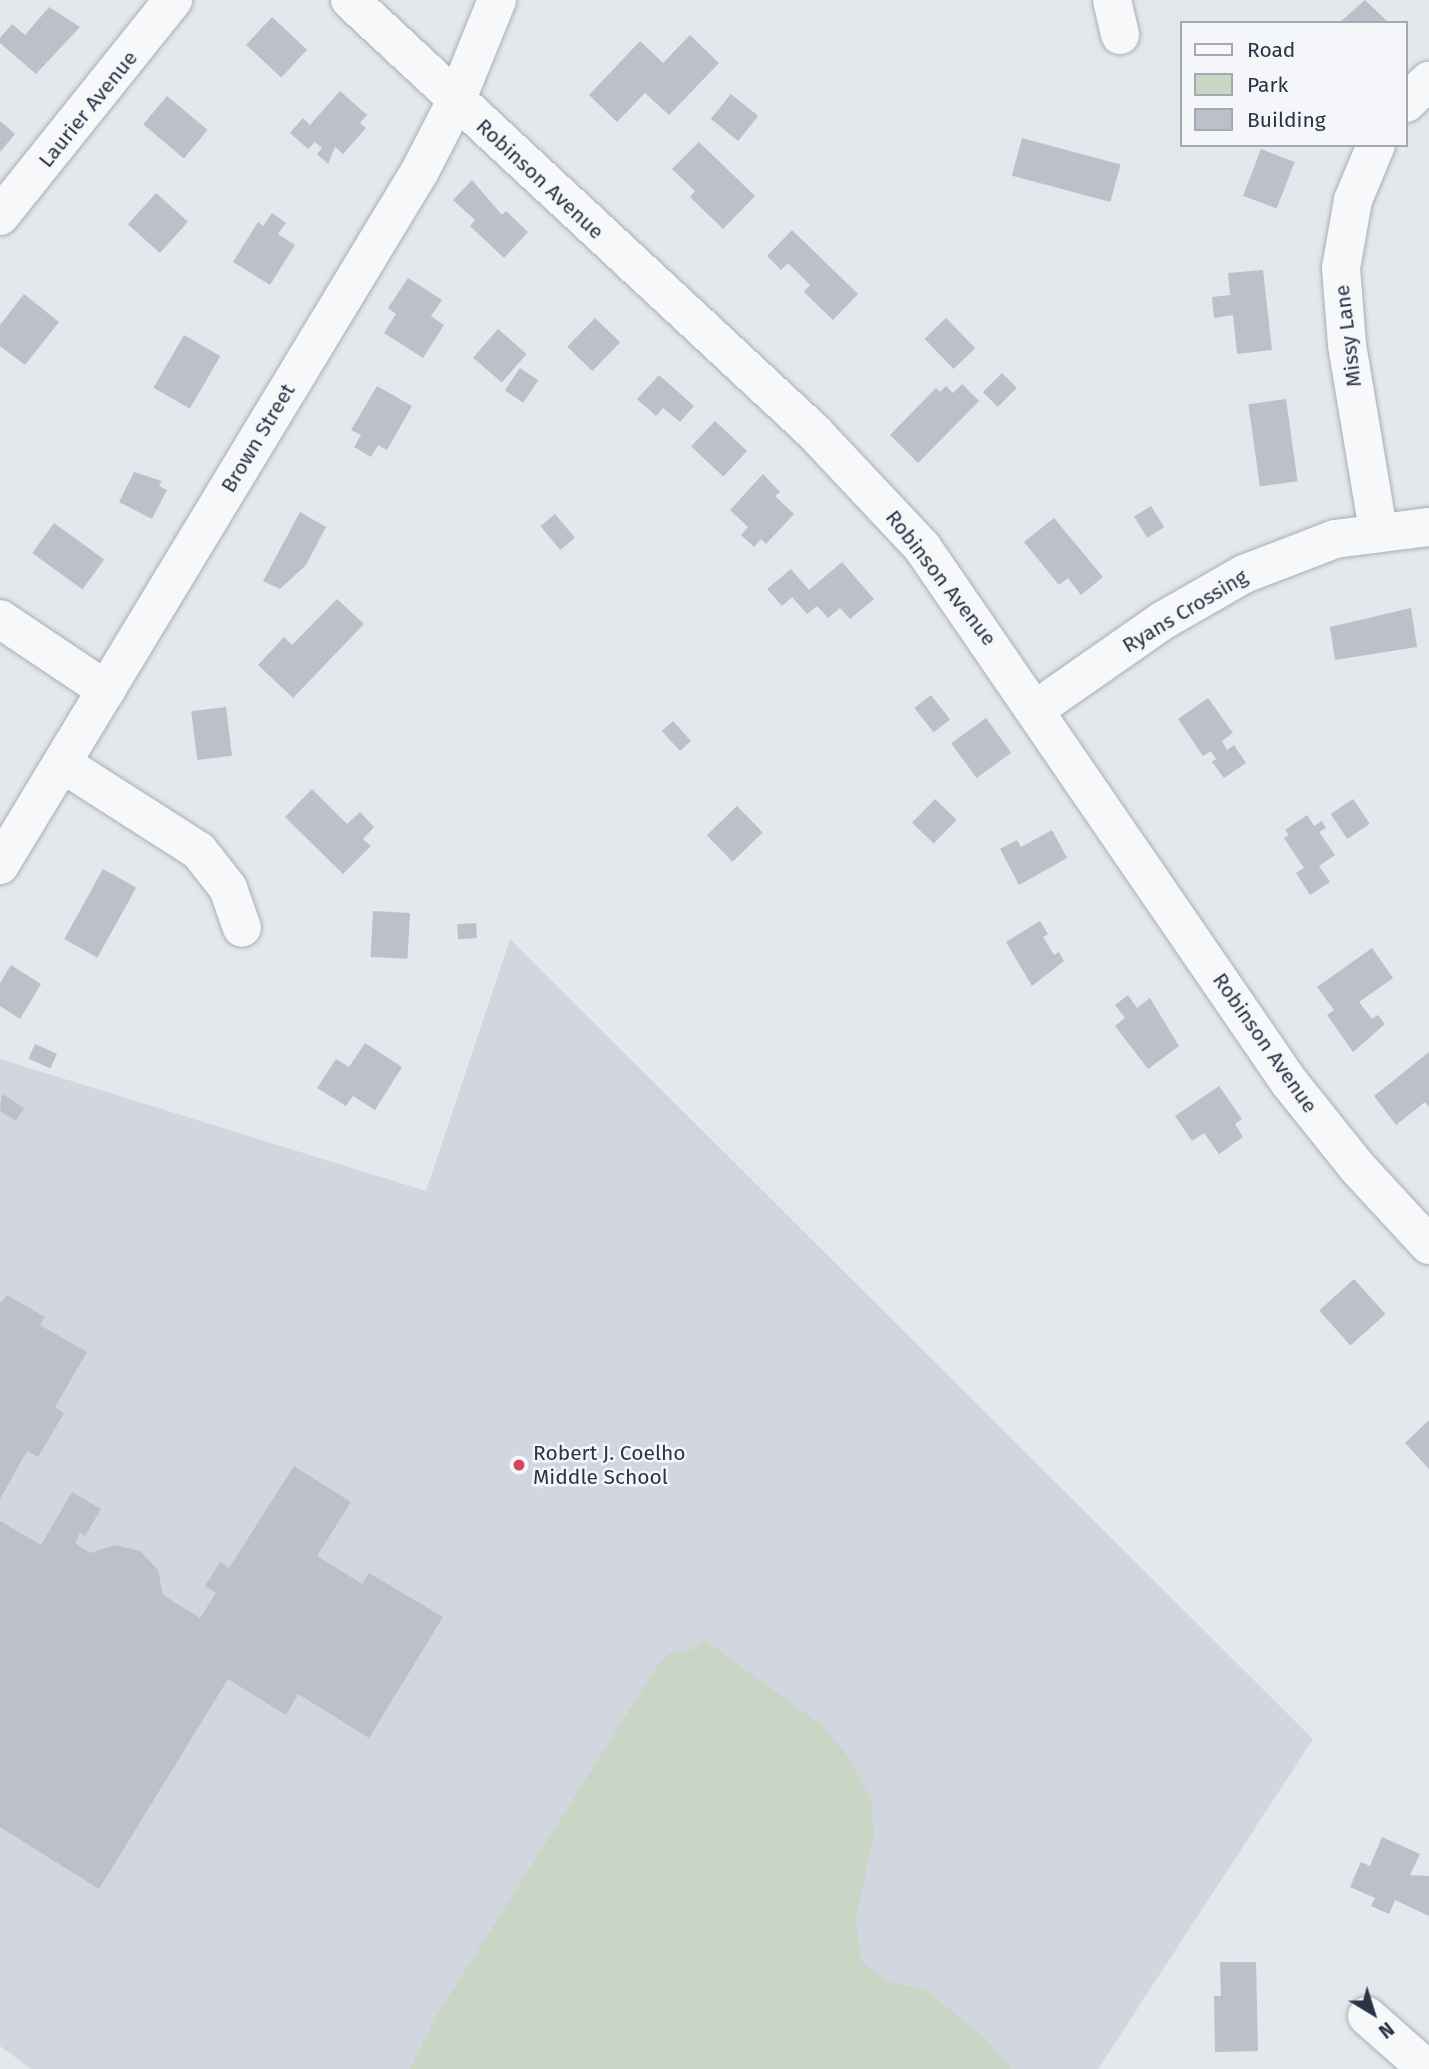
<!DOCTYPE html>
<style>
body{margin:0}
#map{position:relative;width:1429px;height:2069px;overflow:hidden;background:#e4e7ec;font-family:"Fira Sans",sans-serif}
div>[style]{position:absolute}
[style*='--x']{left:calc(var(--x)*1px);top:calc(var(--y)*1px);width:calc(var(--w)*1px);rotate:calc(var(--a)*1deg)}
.built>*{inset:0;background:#d2d6de}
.green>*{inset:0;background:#c9d6c5}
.building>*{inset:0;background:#bbc0ca;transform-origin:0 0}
.roads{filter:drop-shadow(0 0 2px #a9aeb7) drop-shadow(0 0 2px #a9aeb7)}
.minor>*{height:38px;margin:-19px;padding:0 19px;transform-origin:19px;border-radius:19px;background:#f7f8fa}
.dots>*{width:19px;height:19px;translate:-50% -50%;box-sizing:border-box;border:4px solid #f4f6f9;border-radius:50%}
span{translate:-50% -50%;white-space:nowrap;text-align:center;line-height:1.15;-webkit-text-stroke:5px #f4f6f9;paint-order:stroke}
.street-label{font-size:21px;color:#2b3445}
.poi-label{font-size:21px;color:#2b3445}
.left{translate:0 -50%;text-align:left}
.legend{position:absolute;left:1180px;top:21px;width:228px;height:126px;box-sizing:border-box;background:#f4f6f9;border:2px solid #a4a8b1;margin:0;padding:9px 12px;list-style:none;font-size:21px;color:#2b3445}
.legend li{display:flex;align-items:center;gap:14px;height:35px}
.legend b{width:35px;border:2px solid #a4a8b1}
.north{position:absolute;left:1338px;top:1978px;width:70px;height:70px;-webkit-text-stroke:5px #f4f6f9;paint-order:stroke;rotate:142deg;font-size:19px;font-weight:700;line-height:28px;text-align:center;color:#2b3445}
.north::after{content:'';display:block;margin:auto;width:24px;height:32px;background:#2b3445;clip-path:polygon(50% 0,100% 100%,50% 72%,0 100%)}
</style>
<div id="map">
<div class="built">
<div style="clip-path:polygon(510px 939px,1313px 1739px,1098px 2069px,31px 2069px,0 2046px,0 1059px,426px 1191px)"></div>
</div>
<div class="green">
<div style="clip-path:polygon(706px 1641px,823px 1726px,850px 1759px,871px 1800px,874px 1833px,856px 1920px,861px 1961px,888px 1982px,924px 1989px,984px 2037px,1011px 2069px,410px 2069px,436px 2017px,657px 1666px,669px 1654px,693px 1649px)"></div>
</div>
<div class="building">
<div style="clip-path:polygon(1365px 0,1389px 23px,1339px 23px)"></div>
<div style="clip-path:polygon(49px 7px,80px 27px,36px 74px,0 43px,0 38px,12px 24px,25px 35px)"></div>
<div style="left:272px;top:17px;width:48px;height:38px;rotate:43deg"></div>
<div style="clip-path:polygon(690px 35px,719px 63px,669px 115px,645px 93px,617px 122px,589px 95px,640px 41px,663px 63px)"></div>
<div style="clip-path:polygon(340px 91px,367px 115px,360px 123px,366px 128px,343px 154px,335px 147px,328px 164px,317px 154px,322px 148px,315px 142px,308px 149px,290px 133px,303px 118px,310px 125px)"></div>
<div style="left:731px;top:94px;width:35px;height:32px;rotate:39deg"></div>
<div style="left:167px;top:96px;width:53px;height:37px;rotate:40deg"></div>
<div style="clip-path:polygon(0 121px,15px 134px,0 152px)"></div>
<div style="left:1022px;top:138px;width:102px;height:39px;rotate:15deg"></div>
<div style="clip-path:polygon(699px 142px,755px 196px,723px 229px,690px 197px,695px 191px,672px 169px)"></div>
<div style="left:1261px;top:149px;width:36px;height:50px;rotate:21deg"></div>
<div style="clip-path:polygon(472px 180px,502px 215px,506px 211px,528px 232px,504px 258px,470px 226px,475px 220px,453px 200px)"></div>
<div style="left:156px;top:193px;width:43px;height:42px;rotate:42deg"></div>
<div style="clip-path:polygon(272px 213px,286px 223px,278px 234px,295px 245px,270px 285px,233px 262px,258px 222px,263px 226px)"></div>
<div style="clip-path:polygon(792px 230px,858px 294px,833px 320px,804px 292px,810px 285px,788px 263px,781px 270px,767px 256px)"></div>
<div style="clip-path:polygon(1263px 270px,1272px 350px,1237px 354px,1233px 315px,1214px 318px,1212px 297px,1230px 295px,1228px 273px)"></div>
<div style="clip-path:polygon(408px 278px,442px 300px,431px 316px,444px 325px,423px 358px,384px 333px,396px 314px,388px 308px)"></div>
<div style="clip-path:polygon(24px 294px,59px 322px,25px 365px,0 346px,0 325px)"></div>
<div style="left:595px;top:318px;width:35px;height:40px;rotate:44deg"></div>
<div style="left:946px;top:318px;width:42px;height:30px;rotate:46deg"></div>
<div style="left:498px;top:329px;width:38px;height:38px;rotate:41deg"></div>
<div style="left:184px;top:335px;width:42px;height:61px;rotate:30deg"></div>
<div style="left:520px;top:368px;width:22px;height:27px;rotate:34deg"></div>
<div style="left:1002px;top:373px;width:21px;height:27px;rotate:45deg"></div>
<div style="clip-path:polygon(659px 375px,694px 406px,680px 422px,663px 408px,656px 416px,637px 399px)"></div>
<div style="clip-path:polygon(962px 384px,979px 401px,918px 463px,890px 435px,936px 388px,940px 392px,946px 386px,953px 393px)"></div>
<div style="clip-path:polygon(377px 386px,412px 406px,387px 450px,378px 445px,371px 457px,354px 447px,361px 435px,351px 430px)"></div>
<div style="left:1286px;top:399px;width:83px;height:38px;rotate:82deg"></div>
<div style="left:715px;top:421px;width:44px;height:35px;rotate:43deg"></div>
<div style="clip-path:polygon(134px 472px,162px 481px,159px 486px,167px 490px,152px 519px,119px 502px)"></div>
<div style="clip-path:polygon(763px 474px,780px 492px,775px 496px,794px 514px,766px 544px,761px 539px,754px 547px,741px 535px,748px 527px,730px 510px)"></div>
<div style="left:1151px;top:506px;width:25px;height:20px;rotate:58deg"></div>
<div style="clip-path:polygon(300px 512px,326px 527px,306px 565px,280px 589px,263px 581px)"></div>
<div style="left:555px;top:514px;width:31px;height:19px;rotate:50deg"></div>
<div style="clip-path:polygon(1054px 518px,1103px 577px,1081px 595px,1068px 578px,1059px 585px,1024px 542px)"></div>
<div style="left:54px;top:523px;width:62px;height:37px;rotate:36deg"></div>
<div style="clip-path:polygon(842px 562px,874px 599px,850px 619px,840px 608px,828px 618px,817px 606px,807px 614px,792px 597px,782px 606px,767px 589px,791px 569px,809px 590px)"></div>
<div style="clip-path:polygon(337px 599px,364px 624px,293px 698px,258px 665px,284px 637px,292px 645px)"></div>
<div style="clip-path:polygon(1411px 608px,1417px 647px,1335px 660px,1330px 627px)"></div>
<div style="left:931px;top:695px;width:31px;height:21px;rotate:52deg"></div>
<div style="clip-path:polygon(1208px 698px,1233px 733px,1222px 741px,1227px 750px,1234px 745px,1246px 763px,1224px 778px,1212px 762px,1216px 759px,1211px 751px,1203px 756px,1178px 719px)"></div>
<div style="left:226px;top:707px;width:49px;height:35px;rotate:83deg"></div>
<div style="left:986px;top:718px;width:43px;height:43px;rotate:54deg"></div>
<div style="left:673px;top:721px;width:27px;height:15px;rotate:48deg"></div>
<div style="clip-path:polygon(312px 789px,347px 824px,360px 812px,374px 827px,363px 839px,371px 846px,343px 874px,285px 817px)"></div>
<div style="left:935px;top:799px;width:30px;height:33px;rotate:44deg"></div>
<div style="left:1353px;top:799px;width:30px;height:27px;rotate:56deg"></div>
<div style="left:737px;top:806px;width:37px;height:42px;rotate:46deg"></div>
<div style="clip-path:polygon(1307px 815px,1314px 826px,1322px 821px,1326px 828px,1319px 832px,1335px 855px,1319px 866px,1330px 882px,1310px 895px,1296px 873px,1304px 868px,1284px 838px,1289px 835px,1285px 830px)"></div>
<div style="clip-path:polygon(1052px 830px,1067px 858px,1019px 885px,1000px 849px,1017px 840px,1021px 847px)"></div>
<div style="left:103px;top:869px;width:38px;height:80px;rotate:29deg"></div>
<div style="left:373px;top:911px;width:37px;height:46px;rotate:3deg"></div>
<div style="clip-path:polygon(1040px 921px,1048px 934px,1043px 937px,1054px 955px,1059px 952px,1064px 961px,1032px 986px,1006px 942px)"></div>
<div style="left:476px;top:923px;width:15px;height:19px;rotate:86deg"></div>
<div style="clip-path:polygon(1372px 948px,1393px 978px,1359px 1002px,1372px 1019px,1378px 1015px,1385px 1024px,1353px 1052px,1327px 1015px,1334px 1010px,1317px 987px)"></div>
<div style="clip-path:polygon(11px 965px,41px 984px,20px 1019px,0 1006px,0 983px)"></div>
<div style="clip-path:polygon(1128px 995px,1137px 1008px,1150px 998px,1179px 1046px,1148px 1069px,1115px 1026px,1125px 1018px,1115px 1005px)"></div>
<div style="clip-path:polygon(365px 1043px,402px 1067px,375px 1110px,353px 1096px,346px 1106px,317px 1088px,336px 1059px,349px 1067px)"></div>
<div style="left:35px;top:1044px;width:24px;height:16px;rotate:24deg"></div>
<div style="clip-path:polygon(1429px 1052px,1429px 1107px,1425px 1102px,1396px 1125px,1374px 1096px)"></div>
<div style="clip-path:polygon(1219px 1086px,1242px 1119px,1235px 1124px,1243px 1137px,1219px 1154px,1204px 1133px,1192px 1141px,1175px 1116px)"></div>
<div style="clip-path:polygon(2px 1094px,24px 1108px,16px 1121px,0 1111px)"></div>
<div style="left:1354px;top:1279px;width:47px;height:47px;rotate:48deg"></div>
<div style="clip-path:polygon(7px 1295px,45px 1317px,40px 1325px,87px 1352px,55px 1407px,64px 1413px,38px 1457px,27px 1451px,0 1499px,0 1303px)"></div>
<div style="clip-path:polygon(1429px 1420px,1429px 1469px,1405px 1443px)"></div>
<div style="clip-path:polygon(294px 1466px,351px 1502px,317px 1556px,362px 1584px,369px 1573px,443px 1617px,369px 1738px,298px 1694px,286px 1715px,228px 1679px,99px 1889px,0 1827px,0 1521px,41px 1545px,72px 1492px,101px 1509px,85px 1536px,80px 1533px,75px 1543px,90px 1553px,115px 1545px,140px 1551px,158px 1570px,163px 1595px,200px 1618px,216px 1593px,205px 1586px,220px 1562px,229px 1568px)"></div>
<div style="clip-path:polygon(1382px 1837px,1420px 1854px,1410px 1875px,1429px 1876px,1429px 1916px,1395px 1900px,1389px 1914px,1371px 1906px,1375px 1898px,1350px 1887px,1361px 1862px,1370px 1866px)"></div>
<div style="clip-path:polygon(1220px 1962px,1256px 1962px,1258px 2051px,1215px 2052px,1214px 1996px,1221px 1996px)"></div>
</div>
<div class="roads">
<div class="minor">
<div style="--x:350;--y:0;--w:634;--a:42.95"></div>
<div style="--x:814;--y:432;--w:158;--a:46.8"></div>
<div style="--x:922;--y:547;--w:649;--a:55.55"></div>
<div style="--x:1289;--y:1082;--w:109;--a:51.3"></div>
<div style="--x:1357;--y:1167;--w:106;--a:47.3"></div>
<div style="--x:1112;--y:0;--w:36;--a:77"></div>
<div style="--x:1406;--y:103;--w:32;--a:-44"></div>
<div style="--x:1376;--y:145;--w:60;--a:112.7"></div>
<div style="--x:1353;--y:200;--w:69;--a:100"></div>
<div style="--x:1341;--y:268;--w:77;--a:85.5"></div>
<div style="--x:1347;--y:345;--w:189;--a:80.5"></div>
<div style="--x:0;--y:216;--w:277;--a:-51.3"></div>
<div style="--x:0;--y:619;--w:128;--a:33.8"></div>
<div style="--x:1036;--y:709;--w:154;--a:-34.9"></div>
<div style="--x:1162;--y:621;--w:95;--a:-29.8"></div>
<div style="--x:1244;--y:574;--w:97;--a:-21"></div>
<div style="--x:1335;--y:539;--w:95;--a:-7.3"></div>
<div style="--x:63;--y:764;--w:161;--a:32.6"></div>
<div style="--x:199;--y:851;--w:47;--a:51.9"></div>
<div style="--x:228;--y:888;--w:42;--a:70.7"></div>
<div style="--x:0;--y:865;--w:811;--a:-58.82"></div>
<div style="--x:420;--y:171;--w:79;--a:-62.8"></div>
<div style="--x:456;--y:101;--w:109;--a:-67.9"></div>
<div style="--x:1367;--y:2016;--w:80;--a:41.5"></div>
</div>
</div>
<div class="dots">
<div style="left:519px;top:1465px;background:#d1495b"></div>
</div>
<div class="street-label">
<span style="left:88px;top:109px;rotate:-51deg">Laurier Avenue</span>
<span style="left:540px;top:179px;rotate:43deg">Robinson Avenue</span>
<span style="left:1348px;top:336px;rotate:-97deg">Missy Lane</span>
<span style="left:258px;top:438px;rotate:-59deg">Brown Street</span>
<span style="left:941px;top:578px;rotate:52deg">Robinson Avenue</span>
<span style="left:1185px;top:611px;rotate:-31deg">Ryans Crossing</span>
<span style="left:1265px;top:1043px;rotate:55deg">Robinson Avenue</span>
</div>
<div class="poi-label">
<span class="left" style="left:533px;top:1465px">Robert J. Coelho<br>Middle School</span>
</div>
<ul class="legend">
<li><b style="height:9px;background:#f7f8fa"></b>Road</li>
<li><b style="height:19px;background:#c9d6c5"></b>Park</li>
<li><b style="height:19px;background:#bbc0ca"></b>Building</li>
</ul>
<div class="north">N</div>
</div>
